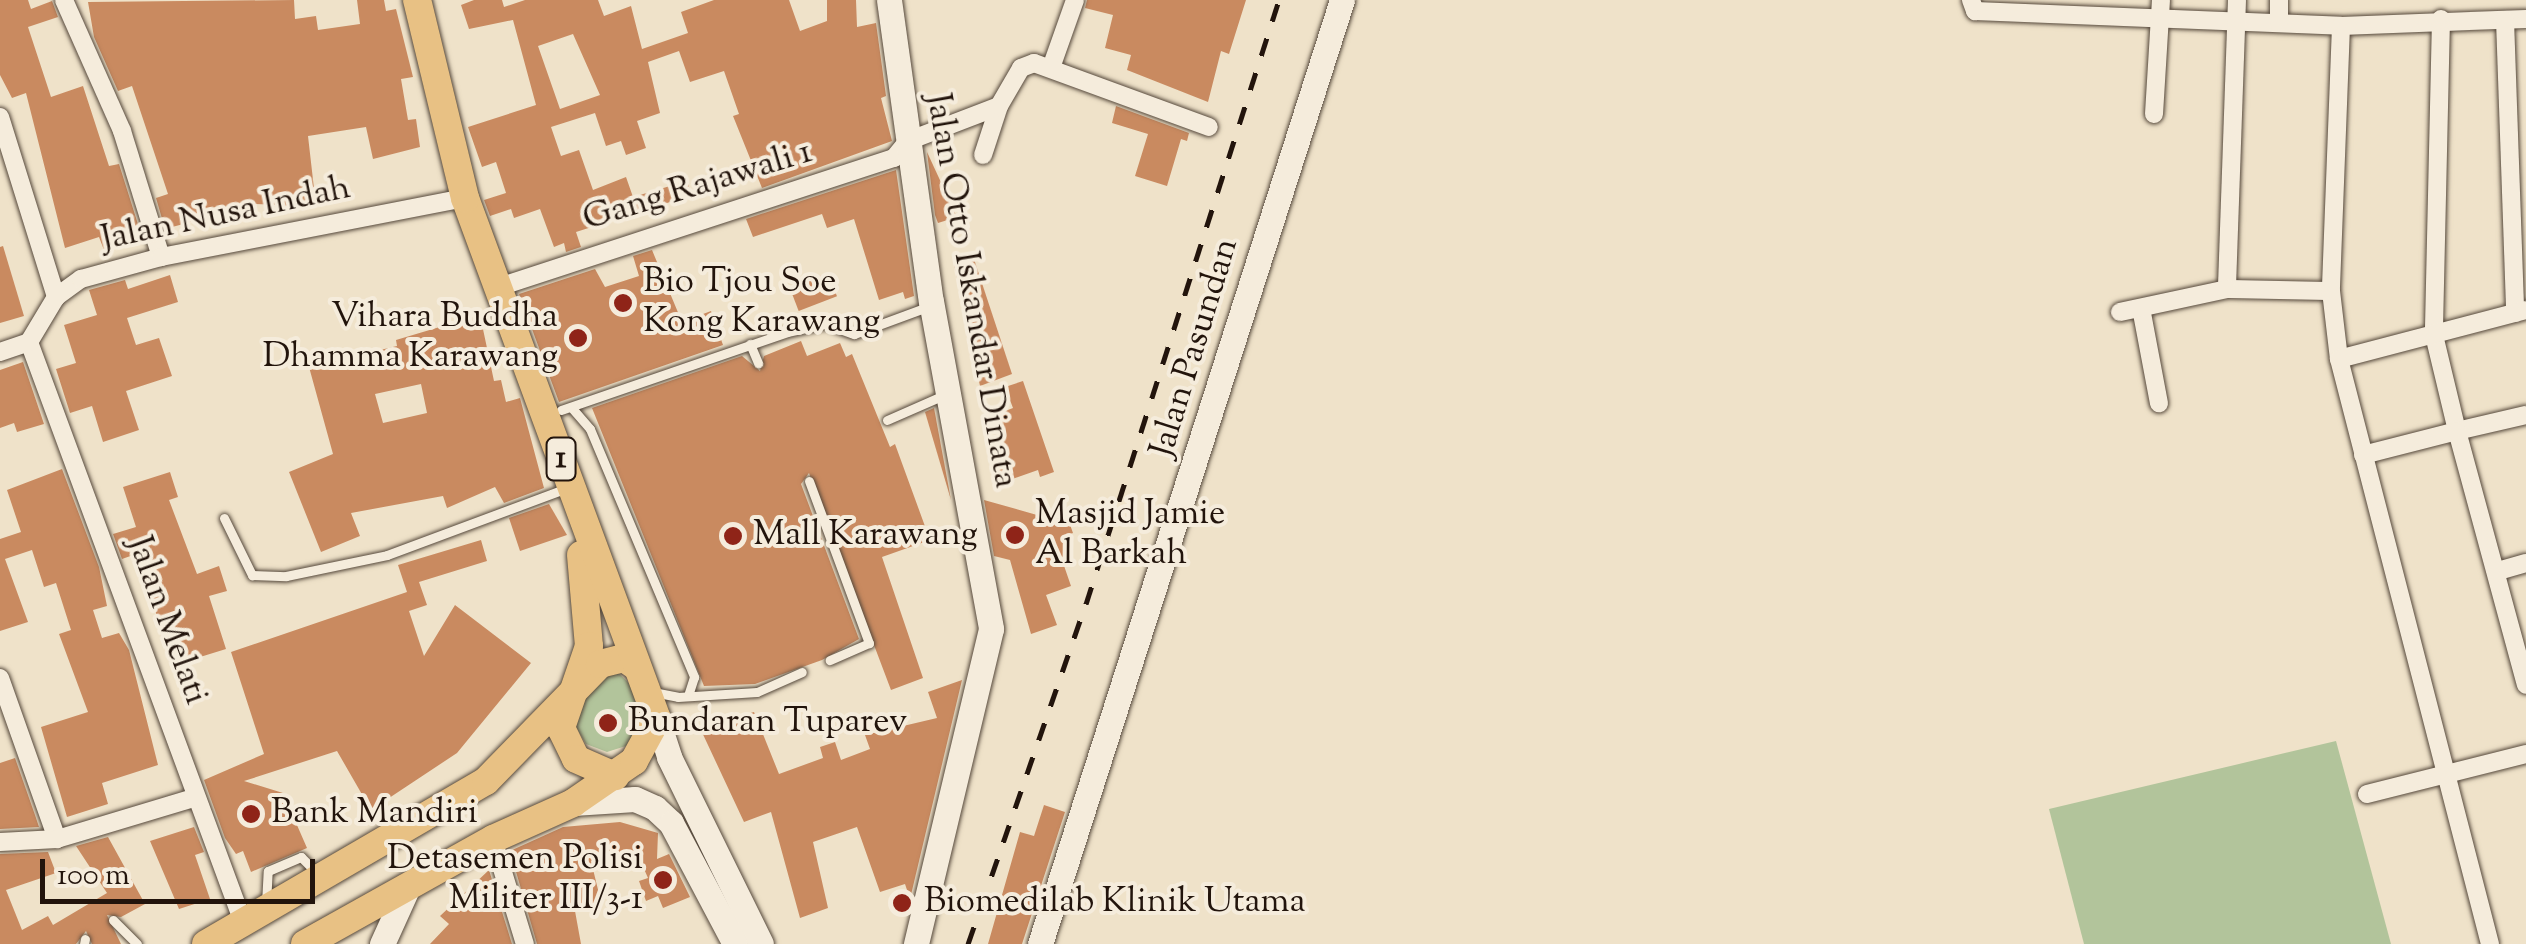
<!DOCTYPE html>
<style>
body{margin:0}
#map{position:relative;width:2526px;height:944px;overflow:hidden;background:#efe2c9;font-family:"Sorts Mill Goudy",serif}
div>[style]{position:absolute}
[style*='--x']{left:calc(var(--x)*1px);top:calc(var(--y)*1px);width:calc(var(--w)*1px);rotate:calc(var(--a)*1deg)}
.green>*{inset:0;background:#b2c49b}
.building>*{inset:0;background:#c98a60;transform-origin:0 0}
.roads{filter:drop-shadow(0 0 2px #55483b) drop-shadow(0 0 2px #55483b)}
.lane>*{height:9px;margin:-4.5px;padding:0 4.5px;transform-origin:4.5px;border-radius:4.5px;background:#f5ecdc}
.street>*{height:18px;margin:-9px;padding:0 9px;transform-origin:9px;border-radius:9px;background:#f5ecdc}
.secondary>*{height:25px;margin:-12.5px;padding:0 12.5px;transform-origin:12.5px;border-radius:12.5px;background:#f5ecdc}
.primary>*{height:28px;margin:-14px;padding:0 14px;transform-origin:14px;border-radius:14px;background:#e8c184}
.rail>*{height:5px;margin-top:-2.5px;transform-origin:0;background:repeating-linear-gradient(90deg,#22140c 0 18px,transparent 0 36px)}
.dots>*{width:28px;height:28px;translate:-50% -50%;box-sizing:border-box;border:5px solid #f5ecdc;border-radius:50%}
span{translate:-50% -50%;white-space:nowrap;text-align:center;line-height:1.15;-webkit-text-stroke:8px #f5ecdc;paint-order:stroke}
.shield-label span{padding:2px 8px;background:#f5ecdc;border:2px solid;border-radius:8px;-webkit-text-stroke-width:0}
.shield-label{font-size:32px;color:#22140c;font-weight:700}
.street-label{font-size:35px;color:#22140c}
.poi-label{font-size:35px;color:#22140c}
.left{translate:0 -50%;text-align:left}
.right{translate:-100% -50%;text-align:right}
.scale{position:absolute;left:40px;top:859px;width:275px;height:45px;box-sizing:border-box;border:5px solid #22140c;border-top:0;padding-left:12px;font-size:30px;line-height:35px;white-space:nowrap;color:#22140c;-webkit-text-stroke:8px #f5ecdc;paint-order:stroke}
</style>
<div id="map">
<div class="green">
<div style="clip-path:polygon(615px 670px,632px 686px,642px 718px,629px 745px,607px 752px,586px 744px,574px 724px,589px 681px)"></div>
<div style="clip-path:polygon(2336px 741px,2391px 944px,2084px 944px,2049px 809px)"></div>
</div>
<div class="building">
<div style="clip-path:polygon(0 0,28px 0,31px 9px,52px 1px,58px 17px,28px 27px,51px 97px,83px 86px,109px 166px,119px 164px,142px 237px,104px 250px,99px 237px,65px 248px,26px 93px,12px 98px,0 75px)"></div>
<div style="clip-path:polygon(294px 0,295px 19px,316px 16px,318px 30px,360px 24px,357px 0,384px 0,386px 11px,396px 9px,413px 77px,401px 79px,408px 120px,416px 119px,420px 147px,373px 159px,366px 127px,308px 136px,316px 206px,280px 212px,279px 205px,256px 204px,165px 229px,156px 198px,168px 194px,132px 86px,118px 91px,94px 37px,88px 2px)"></div>
<div style="clip-path:polygon(evenodd,474px 0,502px 0,504px 7px,525px 0,598px 0,604px 16px,631px 6px,642px 49px,688px 33px,681px 12px,714px 0,789px 0,800px 31px,827px 21px,827px 0,856px 0,857px 27px,876px 23px,886px 96px,881px 98px,892px 141px,762px 188px,733px 116px,739px 114px,724px 71px,690px 82px,679px 51px,648px 62px,660px 113px,637px 121px,646px 148px,626px 155px,621px 141px,606px 146px,595px 113px,551px 127px,561px 156px,579px 150px,593px 190px,626px 177px,633px 197px,687px 181px,692px 195px,576px 232px,581px 247px,566px 252px,564px 243px,554px 247px,540px 209px,514px 218px,511px 209px,490px 216px,484px 200px,506px 193px,496px 162px,482px 167px,468px 127px,536px 105px,513px 20px,469px 29px,461px 5px,474px 0,573px 34px,600px 95px,560px 109px,538px 46px,573px 34px)"></div>
<div style="clip-path:polygon(1087px 0,1246px 0,1229px 54px,1221px 51px,1208px 102px,1127px 70px,1131px 55px,1105px 48px,1113px 15px,1085px 8px)"></div>
<div style="clip-path:polygon(1116px 106px,1189px 133px,1187px 141px,1181px 139px,1167px 186px,1135px 176px,1148px 134px,1112px 123px)"></div>
<div style="clip-path:polygon(927px 152px,957px 217px,938px 223px,935px 215px)"></div>
<div style="clip-path:polygon(896px 170px,914px 296px,905px 299px,903px 292px,879px 300px,854px 219px,827px 228px,822px 214px,753px 237px,746px 219px)"></div>
<div style="clip-path:polygon(3px 246px,24px 316px,0 323px,0 247px)"></div>
<div style="clip-path:polygon(652px 250px,682px 322px,711px 311px,723px 345px,559px 402px,519px 294px,595px 269px,605px 287px,639px 276px,633px 256px)"></div>
<div style="clip-path:polygon(972px 253px,1012px 374px,980px 386px,953px 259px)"></div>
<div style="left:828px;top:273px;width:25px;height:41px;rotate:69deg"></div>
<div style="clip-path:polygon(170px 275px,178px 302px,127px 318px,136px 345px,159px 338px,172px 376px,126px 391px,139px 430px,103px 442px,92px 406px,70px 413px,56px 369px,76px 363px,64px 325px,97px 315px,89px 290px,125px 280px,128px 289px)"></div>
<div style="clip-path:polygon(evenodd,480px 315px,494px 381px,501px 380px,506px 402px,520px 398px,544px 488px,504px 503px,495px 487px,447px 508px,443px 496px,351px 513px,360px 536px,321px 552px,289px 472px,333px 454px,309px 367px,397px 346px,396px 340px,480px 315px,421px 384px,427px 413px,383px 423px,375px 394px,421px 384px)"></div>
<div style="clip-path:polygon(801px 341px,807px 356px,840px 343px,846px 357px,852px 354px,890px 447px,895px 444px,930px 540px,882px 557px,923px 678px,891px 690px,809px 473px,801px 484px,859px 639px,822px 660px,755px 684px,704px 686px,592px 408px,742px 356px,760px 371px,764px 356px)"></div>
<div style="clip-path:polygon(23px 362px,44px 424px,17px 432px,14px 423px,0 428px,0 370px)"></div>
<div style="clip-path:polygon(1023px 381px,1054px 472px,1040px 477px,1038px 470px,998px 484px,991px 445px,1004px 440px,995px 415px,1013px 408px,1005px 387px)"></div>
<div style="clip-path:polygon(934px 408px,951px 500px,925px 412px)"></div>
<div style="clip-path:polygon(62px 469px,99px 567px,107px 606px,93px 610px,102px 638px,119px 633px,129px 650px,158px 765px,102px 783px,108px 804px,67px 817px,41px 727px,88px 712px,59px 634px,71px 630px,56px 583px,44px 587px,32px 550px,5px 559px,28px 622px,0 631px,0 539px,21px 532px,7px 490px)"></div>
<div style="clip-path:polygon(170px 472px,178px 497px,169px 500px,197px 574px,219px 566px,227px 591px,209px 596px,226px 649px,171px 666px,139px 553px,122px 559px,113px 534px,136px 527px,123px 487px)"></div>
<div style="clip-path:polygon(984px 500px,1037px 515px,1063px 505px,1073px 533px,1063px 537px,1069px 555px,1061px 557px,1071px 586px,1046px 595px,1057px 625px,1031px 634px,1010px 560px,994px 556px)"></div>
<div style="clip-path:polygon(549px 504px,567px 535px,520px 551px,509px 518px)"></div>
<div style="clip-path:polygon(481px 540px,487px 561px,419px 582px,427px 605px,409px 611px,424px 656px,455px 605px,531px 663px,457px 753px,371px 810px,337px 751px,244px 781px,283px 793px,307px 848px,251px 872px,243px 851px,236px 854px,225px 838px,204px 780px,264px 754px,231px 652px,407px 592px,398px 565px)"></div>
<div style="clip-path:polygon(962px 680px,910px 899px,905px 884px,880px 892px,857px 827px,813px 842px,828px 908px,800px 918px,771px 812px,744px 822px,700px 728px,754px 712px,779px 774px,823px 758px,820px 747px,835px 742px,841px 760px,870px 749px,865px 735px,937px 718px,928px 692px)"></div>
<div style="clip-path:polygon(15px 758px,35px 815px,39px 827px,0 829px,0 763px)"></div>
<div style="clip-path:polygon(1044px 805px,1065px 812px,1022px 944px,988px 944px,1020px 832px,1034px 836px)"></div>
<div style="clip-path:polygon(620px 822px,658px 833px,657px 859px,669px 854px,690px 897px,663px 908px,658px 896px,646px 901px,639px 881px,648px 878px,637px 853px,591px 861px,601px 902px,575px 911px,581px 944px,537px 944px,510px 851px,563px 827px)"></div>
<div style="clip-path:polygon(194px 827px,204px 852px,195px 855px,210px 899px,179px 909px,150px 841px)"></div>
<div style="clip-path:polygon(108px 837px,145px 904px,121px 917px,107px 915px,121px 944px,92px 944px,86px 931px,76px 944px,0 944px,0 854px,48px 852px,56px 873px,6px 890px,22px 930px,48px 916px,53px 925px,107px 893px,76px 846px)"></div>
<div style="clip-path:polygon(489px 870px,512px 944px,430px 944px,449px 924px,440px 916px)"></div>
</div>
<div class="roads">
<div class="lane">
<div style="--x:750;--y:344;--w:21;--a:67"></div>
<div style="--x:571;--y:407;--w:29;--a:49"></div>
<div style="--x:590;--y:429;--w:269;--a:67.2"></div>
<div style="--x:694;--y:677;--w:20;--a:108"></div>
<div style="--x:561;--y:410;--w:239;--a:-19"></div>
<div style="--x:787;--y:332;--w:40;--a:-12"></div>
<div style="--x:826;--y:324;--w:30;--a:20"></div>
<div style="--x:854;--y:334;--w:78;--a:-20.3"></div>
<div style="--x:887;--y:420;--w:62;--a:-23.7"></div>
<div style="--x:809;--y:481;--w:173;--a:69.7"></div>
<div style="--x:869;--y:643;--w:43;--a:156.4"></div>
<div style="--x:224;--y:518;--w:64;--a:63.8"></div>
<div style="--x:252;--y:575;--w:34;--a:2"></div>
<div style="--x:286;--y:576;--w:103;--a:-11.7"></div>
<div style="--x:387;--y:555;--w:187;--a:-20.4"></div>
<div style="--x:653;--y:692;--w:25;--a:11"></div>
<div style="--x:678;--y:697;--w:79;--a:-3.6"></div>
<div style="--x:757;--y:692;--w:49;--a:-24"></div>
<div style="--x:266;--y:904;--w:33;--a:-87"></div>
<div style="--x:268;--y:871;--w:36;--a:-23"></div>
<div style="--x:301;--y:857;--w:23;--a:45"></div>
<div style="--x:113;--y:920;--w:34;--a:45"></div>
<div style="--x:84;--y:944;--w:5;--a:-79"></div>
</div>
<div class="street">
<div style="--x:64;--y:0;--w:143;--a:66.1"></div>
<div style="--x:122;--y:131;--w:132;--a:72.8"></div>
<div style="--x:1971;--y:0;--w:12;--a:70"></div>
<div style="--x:1975;--y:11;--w:366;--a:2.3"></div>
<div style="--x:2341;--y:26;--w:185;--a:-2.2"></div>
<div style="--x:2237;--y:0;--w:289;--a:92"></div>
<div style="--x:2227;--y:289;--w:104;--a:1.1"></div>
<div style="--x:2441;--y:19;--w:316;--a:91.3"></div>
<div style="--x:2434;--y:335;--w:99;--a:76.5"></div>
<div style="--x:2457;--y:431;--w:71;--a:-13.1"></div>
<div style="--x:2505;--y:20;--w:293;--a:88"></div>
<div style="--x:2279;--y:23;--w:23;--a:-90"></div>
<div style="--x:2341;--y:26;--w:265;--a:92.2"></div>
<div style="--x:2331;--y:291;--w:68;--a:83.3"></div>
<div style="--x:2339;--y:359;--w:604;--a:75.53"></div>
<div style="--x:1052;--y:65;--w:69;--a:-70.5"></div>
<div style="--x:2154;--y:114;--w:114;--a:-86.5"></div>
<div style="--x:0;--y:117;--w:189;--a:72.7"></div>
<div style="--x:983;--y:155;--w:52;--a:-71.9"></div>
<div style="--x:502;--y:286;--w:412;--a:-18.1"></div>
<div style="--x:894;--y:158;--w:22;--a:-51"></div>
<div style="--x:908;--y:141;--w:97;--a:-21"></div>
<div style="--x:999;--y:106;--w:44;--a:-59.9"></div>
<div style="--x:1021;--y:68;--w:14;--a:-21"></div>
<div style="--x:1034;--y:63;--w:186;--a:20.1"></div>
<div style="--x:2141;--y:308;--w:97;--a:79.3"></div>
<div style="--x:2120;--y:312;--w:109;--a:-12.1"></div>
<div style="--x:29;--y:342;--w:618;--a:69.75"></div>
<div style="--x:29;--y:342;--w:52;--a:-59"></div>
<div style="--x:56;--y:297;--w:31;--a:-36"></div>
<div style="--x:81;--y:279;--w:83;--a:-15.4"></div>
<div style="--x:161;--y:257;--w:310;--a:-11"></div>
<div style="--x:0;--y:352;--w:31;--a:-19"></div>
<div style="--x:2339;--y:359;--w:193;--a:-14.7"></div>
<div style="--x:2363;--y:455;--w:97;--a:-14.3"></div>
<div style="--x:2457;--y:431;--w:263;--a:74.8"></div>
<div style="--x:2498;--y:571;--w:29;--a:-16"></div>
<div style="--x:0;--y:678;--w:171;--a:70.5"></div>
<div style="--x:2367;--y:794;--w:164;--a:-14.1"></div>
<div style="--x:493;--y:839;--w:110;--a:73.1"></div>
<div style="--x:0;--y:842;--w:57;--a:-3"></div>
<div style="--x:57;--y:839;--w:143;--a:-16.7"></div>
</div>
<div class="secondary">
<div style="--x:889;--y:0;--w:304;--a:82.1"></div>
<div style="--x:931;--y:301;--w:333;--a:79.6"></div>
<div style="--x:991;--y:629;--w:324;--a:103.4"></div>
<div style="--x:657;--y:719;--w:40;--a:72"></div>
<div style="--x:669;--y:757;--w:208;--a:63.8"></div>
<div style="--x:573;--y:803;--w:62;--a:-3.7"></div>
<div style="--x:635;--y:799;--w:22;--a:24"></div>
<div style="--x:655;--y:808;--w:22;--a:43"></div>
<div style="--x:671;--y:823;--w:137;--a:62.1"></div>
<div style="--x:382;--y:944;--w:60;--a:-65.6"></div>
<div style="--x:1040;--y:944;--w:991;--a:-72.26"></div>
</div>
<div class="primary">
<div style="--x:581;--y:555;--w:91;--a:85"></div>
<div style="--x:589;--y:646;--w:87;--a:108.9"></div>
<div style="--x:561;--y:728;--w:34;--a:64"></div>
<div style="--x:576;--y:759;--w:43;--a:23.6"></div>
<div style="--x:206;--y:944;--w:324;--a:-30.2"></div>
<div style="--x:486;--y:781;--w:163;--a:-45.7"></div>
<div style="--x:600;--y:664;--w:25;--a:-14"></div>
<div style="--x:624;--y:658;--w:14;--a:34"></div>
<div style="--x:305;--y:944;--w:215;--a:-29.2"></div>
<div style="--x:493;--y:839;--w:88;--a:-24.2"></div>
<div style="--x:573;--y:803;--w:74;--a:-34.5"></div>
<div style="--x:634;--y:761;--w:48;--a:-61.3"></div>
<div style="--x:657;--y:719;--w:555;--a:-110.23"></div>
<div style="--x:465;--y:198;--w:204;--a:-103.6"></div>
</div>
</div>
<div class="rail">
<div style="--x:968;--y:944;--w:360;--a:-70.9"></div>
<div style="--x:1086;--y:604;--w:634;--a:-72.28"></div>
</div>
<div class="dots">
<div style="left:623px;top:303px;background:#8f2418"></div>
<div style="left:578px;top:338px;background:#8f2418"></div>
<div style="left:1015px;top:535px;background:#8f2418"></div>
<div style="left:733px;top:536px;background:#8f2418"></div>
<div style="left:608px;top:723px;background:#8f2418"></div>
<div style="left:251px;top:814px;background:#8f2418"></div>
<div style="left:663px;top:880px;background:#8f2418"></div>
<div style="left:902px;top:903px;background:#8f2418"></div>
</div>
<div class="shield-label">
<span style="left:561px;top:459px">1</span>
</div>
<div class="street-label">
<span style="left:698px;top:187px;rotate:-17deg">Gang Rajawali 1</span>
<span style="left:226px;top:215px;rotate:-12deg">Jalan Nusa Indah</span>
<span style="left:970px;top:291px;rotate:80deg">Jalan Otto Iskandar Dinata</span>
<span style="left:1196px;top:348px;rotate:-73deg">Jalan Pasundan</span>
<span style="left:166px;top:621px;rotate:70deg">Jalan Melati</span>
</div>
<div class="poi-label">
<span class="left" style="left:643px;top:303px">Bio Tjou Soe<br>Kong Karawang</span>
<span class="right" style="left:558px;top:338px">Vihara Buddha<br>Dhamma Karawang</span>
<span class="left" style="left:1035px;top:535px">Masjid Jamie<br>Al Barkah</span>
<span class="left" style="left:753px;top:536px">Mall Karawang</span>
<span class="left" style="left:628px;top:723px">Bundaran Tuparev</span>
<span class="left" style="left:271px;top:814px">Bank Mandiri</span>
<span class="right" style="left:643px;top:880px">Detasemen Polisi<br>Militer III/3-1</span>
<span class="left" style="left:924px;top:903px">Biomedilab Klinik Utama</span>
</div>
<div class="scale">100 m</div>
</div>
